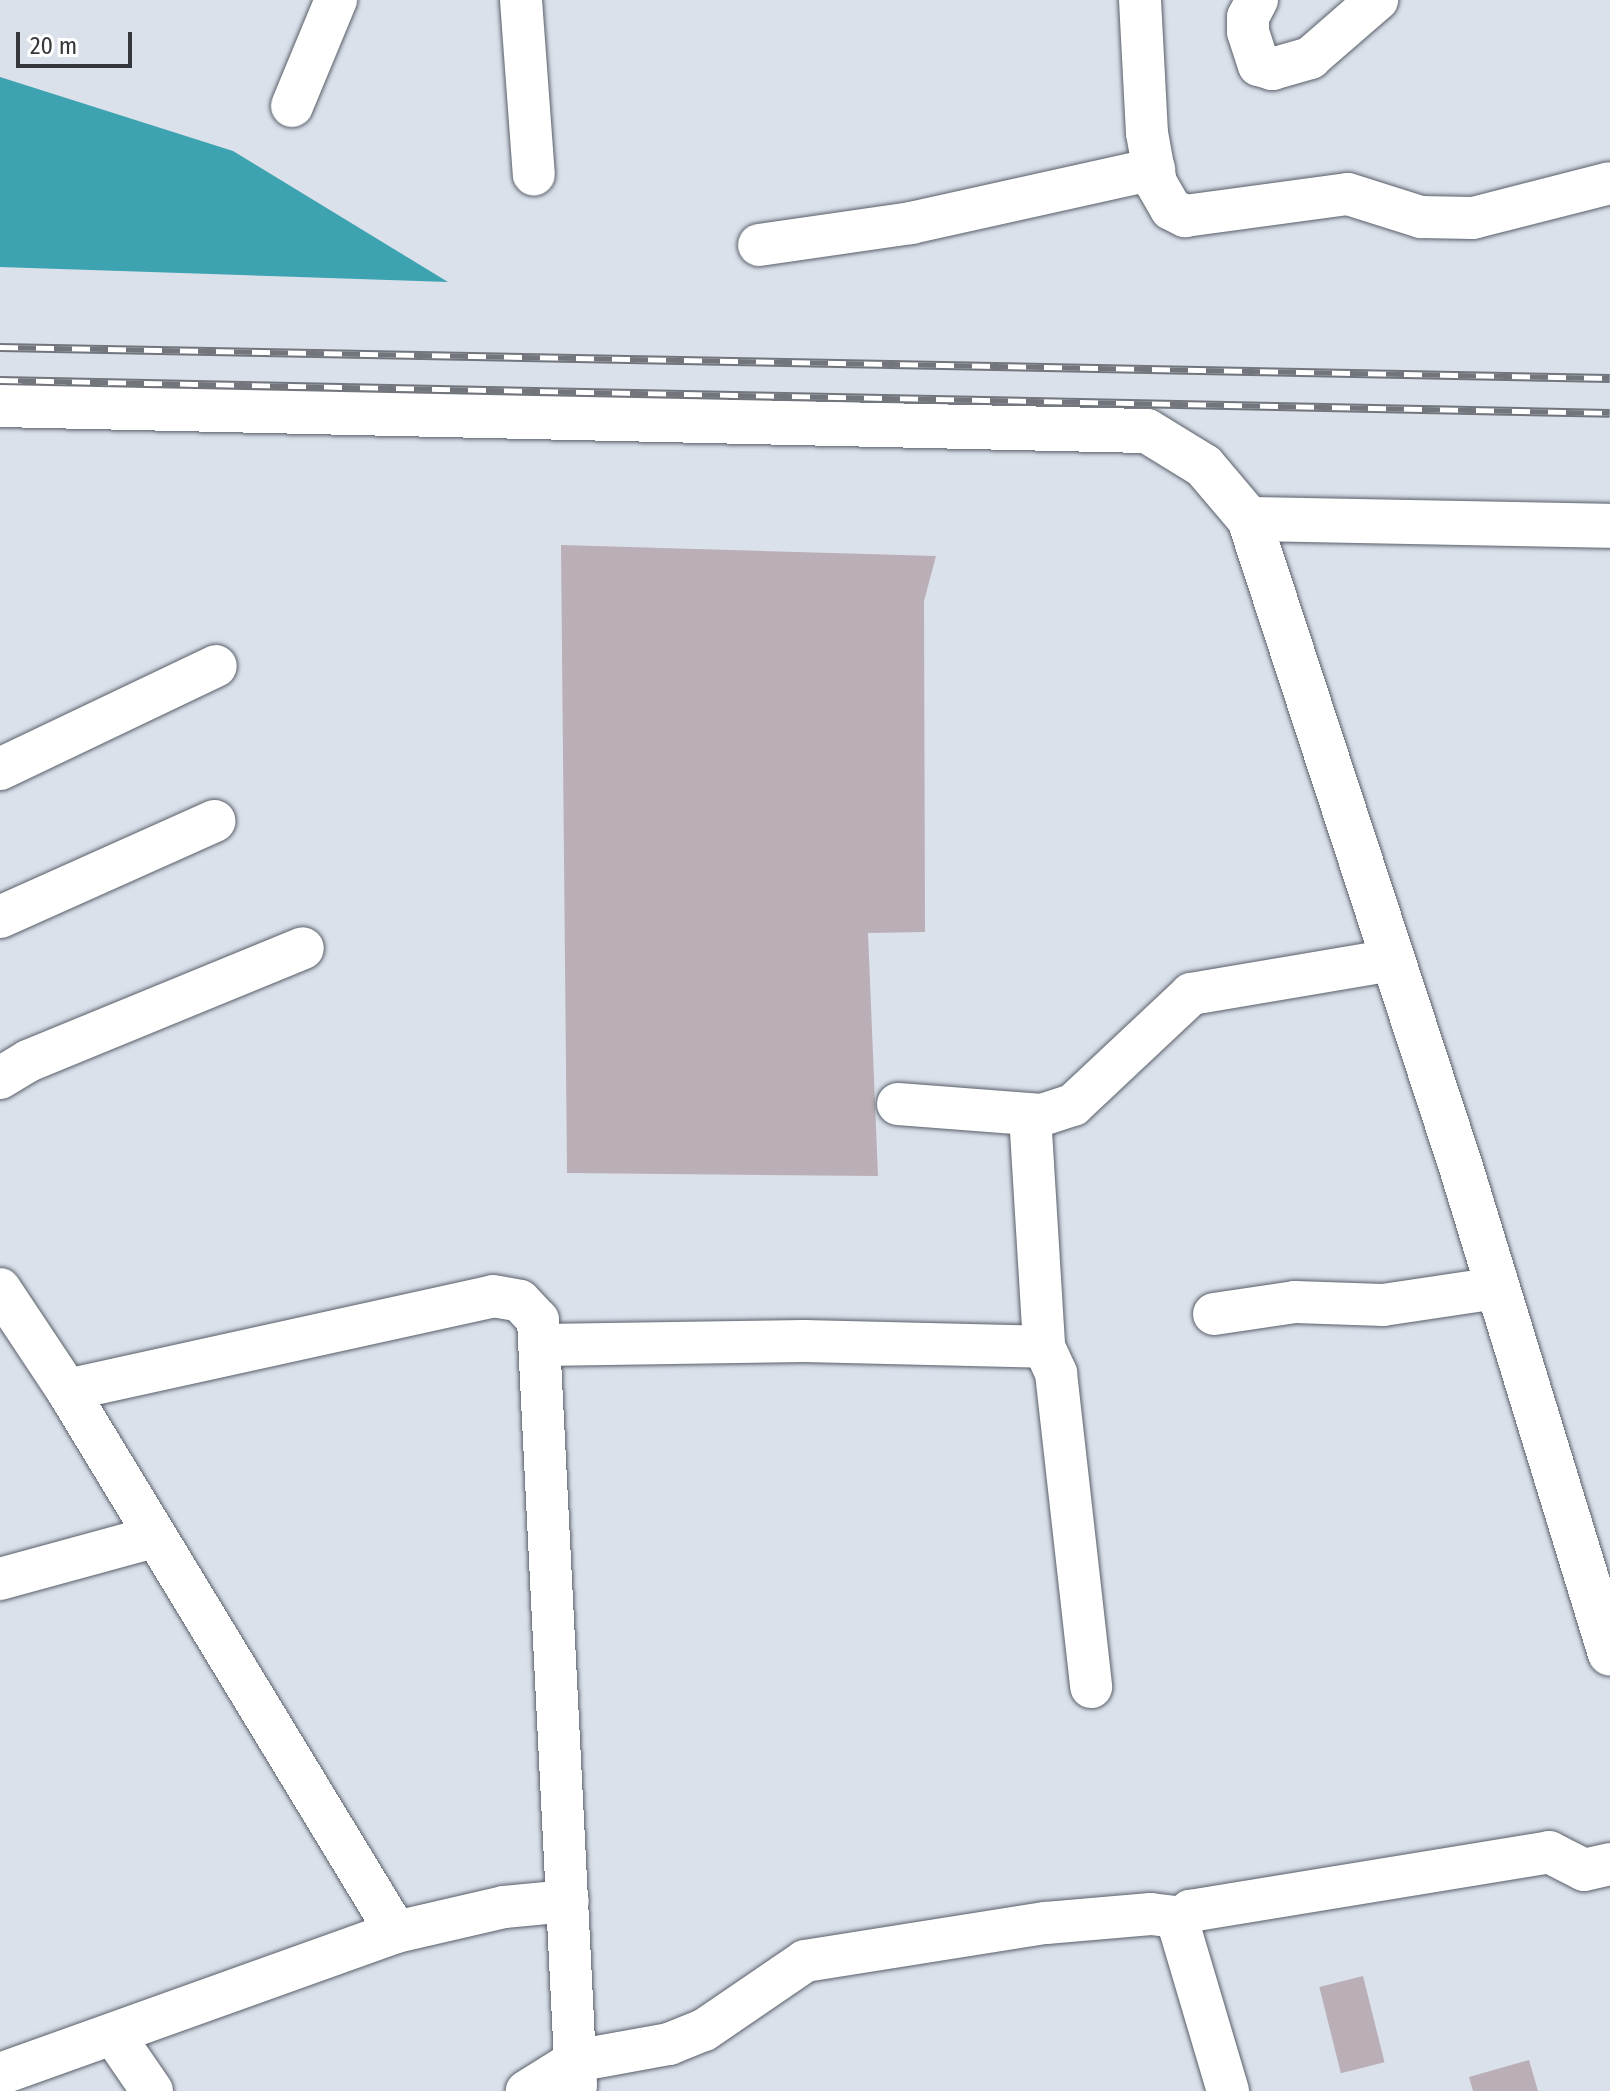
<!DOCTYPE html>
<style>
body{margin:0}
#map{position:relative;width:1610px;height:2091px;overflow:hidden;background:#dae1eb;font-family:"Fira Sans Condensed",sans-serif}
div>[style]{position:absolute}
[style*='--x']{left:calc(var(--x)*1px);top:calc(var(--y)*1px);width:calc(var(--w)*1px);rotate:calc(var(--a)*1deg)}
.water>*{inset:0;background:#3da3b0}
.building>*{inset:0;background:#baafb6;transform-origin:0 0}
.roads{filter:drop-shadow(0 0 2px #595f68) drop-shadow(0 0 2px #595f68)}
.street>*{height:42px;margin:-21px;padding:0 21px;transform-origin:21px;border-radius:21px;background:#fff}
.secondary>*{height:44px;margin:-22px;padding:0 22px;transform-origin:22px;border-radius:22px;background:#fff}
.rail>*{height:9px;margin-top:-4.5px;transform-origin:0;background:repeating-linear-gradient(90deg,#fff 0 18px,#72767c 0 36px);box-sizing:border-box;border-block:2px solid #72767c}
span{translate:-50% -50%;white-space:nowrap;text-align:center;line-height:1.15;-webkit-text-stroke:6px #fff;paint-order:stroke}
.scale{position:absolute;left:16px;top:32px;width:116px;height:36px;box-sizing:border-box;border:4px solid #34373b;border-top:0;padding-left:10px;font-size:24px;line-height:28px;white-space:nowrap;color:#34373b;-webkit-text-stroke:6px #fff;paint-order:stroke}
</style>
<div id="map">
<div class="water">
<div style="clip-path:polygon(0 77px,233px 151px,448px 282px,0 267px)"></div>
</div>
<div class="building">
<div style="clip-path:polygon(561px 545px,936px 556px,924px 601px,925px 932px,868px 933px,878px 1176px,567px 1173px)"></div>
<div style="left:1363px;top:1976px;width:89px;height:45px;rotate:76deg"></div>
<div style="clip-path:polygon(1529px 2060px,1538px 2091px,1473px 2091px,1469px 2077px)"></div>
</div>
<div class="roads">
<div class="street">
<div style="--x:521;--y:0;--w:175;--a:85.8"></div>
<div style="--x:1140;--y:0;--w:133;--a:87"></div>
<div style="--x:1147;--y:133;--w:51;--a:79.8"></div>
<div style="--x:1156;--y:183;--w:30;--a:60"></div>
<div style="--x:1171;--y:209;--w:16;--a:27"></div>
<div style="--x:1185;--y:216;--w:164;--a:-7.7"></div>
<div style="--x:1348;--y:194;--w:77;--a:17.5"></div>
<div style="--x:1421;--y:217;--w:52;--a:1.1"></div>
<div style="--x:1473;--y:218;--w:141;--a:-14.3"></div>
<div style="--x:1257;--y:0;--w:19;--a:118"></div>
<div style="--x:1248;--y:17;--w:15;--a:90"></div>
<div style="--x:1248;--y:32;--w:35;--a:72"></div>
<div style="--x:1259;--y:65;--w:14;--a:17"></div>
<div style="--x:1272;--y:69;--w:40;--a:-16"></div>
<div style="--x:1310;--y:58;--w:89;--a:-40.9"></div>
<div style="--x:292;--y:106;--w:115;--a:-67.5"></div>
<div style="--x:759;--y:245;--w:154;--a:-8.2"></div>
<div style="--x:911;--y:223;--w:249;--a:-12.5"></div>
<div style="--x:0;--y:769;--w:239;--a:-25.5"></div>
<div style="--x:0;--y:917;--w:235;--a:-24.1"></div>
<div style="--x:0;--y:1078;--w:33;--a:-31"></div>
<div style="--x:28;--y:1061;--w:297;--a:-22.3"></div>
<div style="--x:898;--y:1104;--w:144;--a:4.4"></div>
<div style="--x:1042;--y:1115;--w:33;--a:-18"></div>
<div style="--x:1073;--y:1105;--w:162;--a:-43.2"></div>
<div style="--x:1191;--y:994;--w:204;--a:-9.6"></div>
<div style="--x:1030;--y:1115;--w:232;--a:86.5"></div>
<div style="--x:0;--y:1289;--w:121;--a:56.4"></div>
<div style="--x:67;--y:1390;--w:634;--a:58.74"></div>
<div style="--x:1214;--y:1314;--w:82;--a:-8.4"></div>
<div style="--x:1295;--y:1302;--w:88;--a:2"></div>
<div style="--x:1383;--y:1305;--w:115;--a:-8.5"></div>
<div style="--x:542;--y:1345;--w:262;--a:-0.9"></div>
<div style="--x:804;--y:1341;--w:240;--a:1.4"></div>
<div style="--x:1044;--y:1347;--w:29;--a:65"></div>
<div style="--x:1056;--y:1373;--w:316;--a:83.6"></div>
<div style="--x:67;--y:1390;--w:436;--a:-12.4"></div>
<div style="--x:493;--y:1296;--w:27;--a:10"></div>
<div style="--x:520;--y:1301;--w:26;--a:47"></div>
<div style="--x:538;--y:1320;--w:742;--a:87.14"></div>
<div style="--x:575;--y:2061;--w:57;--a:148"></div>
<div style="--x:0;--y:1579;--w:160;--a:-15.3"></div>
<div style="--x:113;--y:2034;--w:69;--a:55.6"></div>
<div style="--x:0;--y:2074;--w:421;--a:-19.7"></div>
<div style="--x:396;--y:1932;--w:111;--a:-13"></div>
<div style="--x:504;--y:1907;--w:64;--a:-5.4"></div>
<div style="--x:576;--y:2086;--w:25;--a:-92"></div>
<div style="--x:575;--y:2061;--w:96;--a:-10.3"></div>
<div style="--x:669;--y:2044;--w:38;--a:-22"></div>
<div style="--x:704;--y:2030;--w:122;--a:-34.3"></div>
<div style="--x:805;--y:1961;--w:244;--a:-9"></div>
<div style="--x:1046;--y:1923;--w:105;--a:-4.9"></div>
<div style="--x:1151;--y:1914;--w:31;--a:7"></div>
<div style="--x:1228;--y:2091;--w:169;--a:-106.5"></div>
<div style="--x:1180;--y:1929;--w:11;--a:-80"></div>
<div style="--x:1182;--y:1918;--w:11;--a:-41"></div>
<div style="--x:1190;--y:1911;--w:364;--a:-9.3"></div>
<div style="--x:1549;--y:1852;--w:39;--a:27"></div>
<div style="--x:1584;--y:1870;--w:27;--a:-13"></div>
</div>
<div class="secondary">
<div style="--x:0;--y:405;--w:1147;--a:1.3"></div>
<div style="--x:1147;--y:431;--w:67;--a:31.6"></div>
<div style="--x:1204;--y:466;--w:70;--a:49.7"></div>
<div style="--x:1249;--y:519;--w:679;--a:71.89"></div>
<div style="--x:1460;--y:1164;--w:512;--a:72.98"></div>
<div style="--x:1249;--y:519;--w:361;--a:1.1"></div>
</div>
</div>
<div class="rail">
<div style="--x:0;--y:347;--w:1610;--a:1.1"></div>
<div style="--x:0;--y:380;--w:1610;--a:1.17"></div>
</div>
<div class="scale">20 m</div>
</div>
